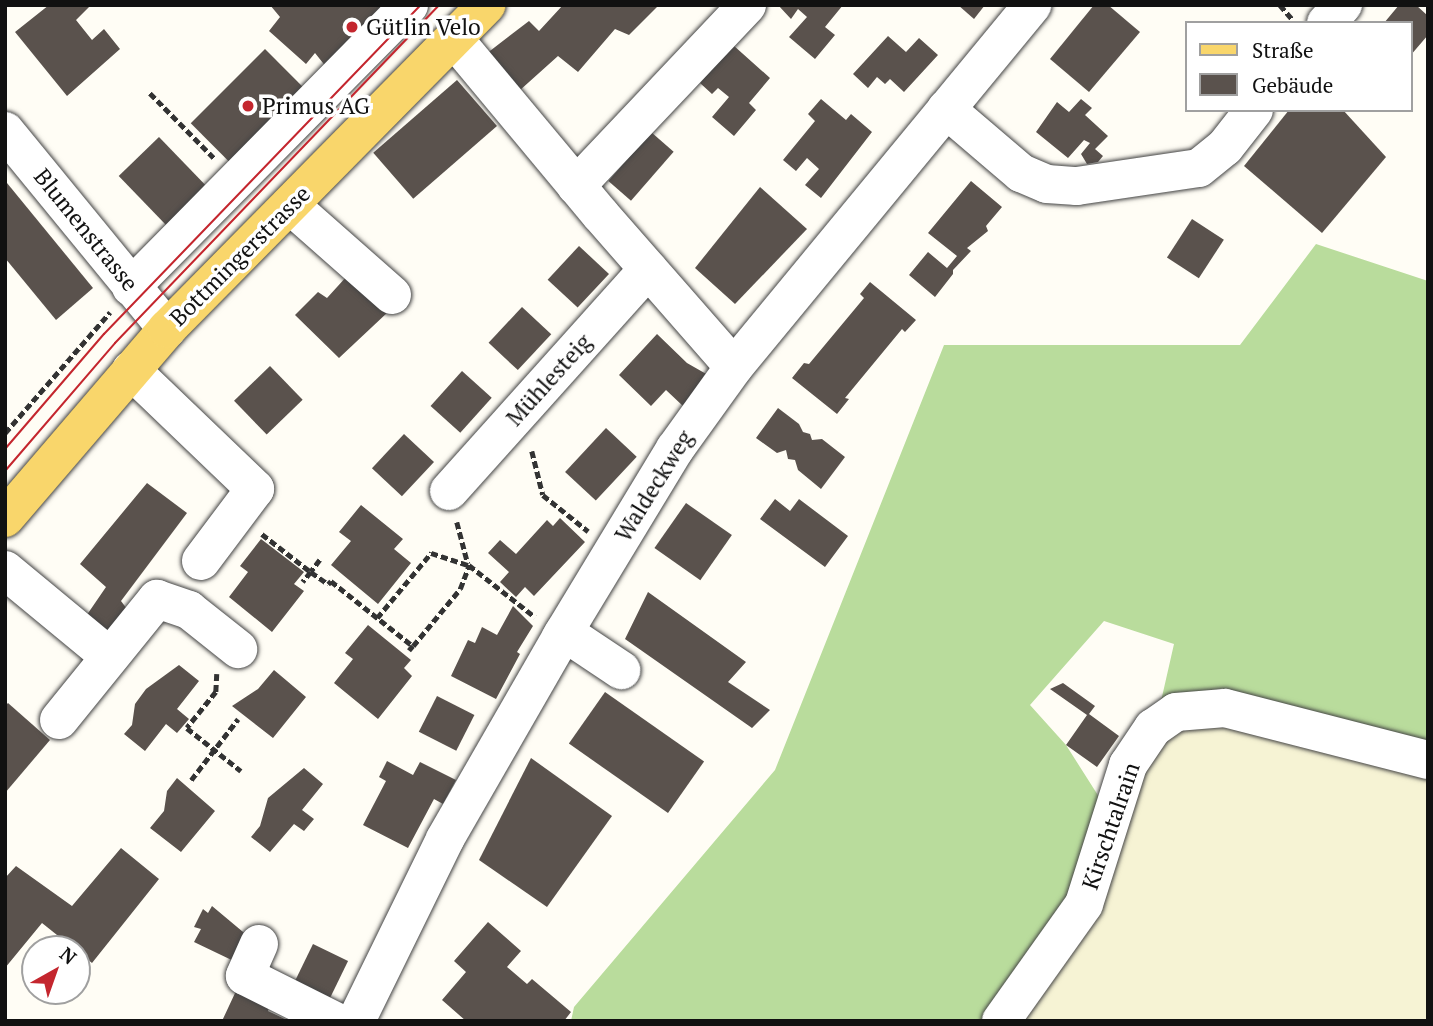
<!DOCTYPE html>
<meta charset="utf-8">
<style>
body{margin:0}
#map{position:relative;width:1433px;height:1026px;overflow:hidden;background:#fffdf5;font-family:"PT Serif",serif}
div>[style]{position:absolute}
[style*='--x']{left:calc(var(--x)*1px);top:calc(var(--y)*1px);width:calc(var(--w)*1px);rotate:calc(var(--a)*1deg)}
.farmland>*{inset:0;background:#f6f3d4}
.forest>*{inset:0;background:#b9dc9c}
.building>*{inset:0;background:#5a524d;transform-origin:0 0}
.path>*{height:4.5px;margin-top:-2.25px;transform-origin:0;background:repeating-linear-gradient(90deg,#333 0 7px,transparent 0 10.5px)}
.roads{filter:drop-shadow(0 0 2px #444) drop-shadow(0 0 2px #444)}
.minor>*{height:38px;margin:-19px;padding:0 19px;transform-origin:19px;border-radius:19px;background:#fff}
.major>*{height:38px;margin:-19px;padding:0 19px;transform-origin:19px;border-radius:19px;background:#f9d66b}
.tram>*{height:2px;margin:-1px;padding:0 1px;transform-origin:1px;border-radius:1px;background:#c4262e}
.dots>*{width:19px;height:19px;translate:-50% -50%;box-sizing:border-box;border:4px solid #fff;border-radius:50%}
span{translate:-50% -50%;white-space:nowrap;text-align:center;line-height:1.15;-webkit-text-stroke:7px #fff;paint-order:stroke}
.poi-label{font-size:23px;color:#111}
.left{translate:0 -50%;text-align:left}
.street-label{font-size:23px;color:#111}
.frame{position:absolute;inset:0;border:7px solid #111;pointer-events:none}
.legend{position:absolute;left:1185px;top:21px;width:228px;height:91px;box-sizing:border-box;background:#fff;border:2px solid #a0a0a0;margin:0;padding:9px 12px;list-style:none;font-size:21px;color:#111}
.legend li{display:flex;align-items:center;gap:14px;height:35px}
.legend b{width:35px;border:2px solid #a0a0a0}
.north{position:absolute;left:21px;top:935px;width:70px;height:70px;box-sizing:border-box;background:#fff;border:2px solid #a0a0a0;border-radius:50%;rotate:40deg;font-size:19px;font-weight:700;line-height:28px;text-align:center;color:#111}
.north::after{content:'';display:block;margin:auto;width:24px;height:32px;background:#c4262e;clip-path:polygon(50% 0,100% 100%,50% 72%,0 100%)}
</style>
<div id="map">
<div class="farmland">
<div style="clip-path:polygon(1159px 710px,1428px 754px,1428px 1021px,1001px 1021px)"></div>
</div>
<div class="forest">
<div style="clip-path:polygon(1316px 244px,1428px 281px,1428px 755px,1159px 710px,1174px 644px,1104px 621px,1030px 705px,1066px 745px,1101px 800px,1061px 932px,1003px 1021px,571px 1021px,574px 1007px,775px 770px,944px 345px,1240px 345px)"></div>
</div>
<div class="building">
<div style="clip-path:polygon(49px 5px,91px 5px,76px 20px,92px 40px,104px 29px,120px 49px,67px 96px,15px 32px)"></div>
<div style="clip-path:polygon(270px 5px,392px 5px,327px 68px,315px 53px,306px 64px,269px 31px,280px 17px)"></div>
<div style="clip-path:polygon(563px 5px,659px 5px,629px 35px,615px 29px,578px 72px,558px 56px,519px 91px,486px 54px,529px 21px,539px 31px)"></div>
<div style="clip-path:polygon(778px 5px,843px 5px,825px 27px,835px 35px,815px 59px,789px 37px,807px 17px,798px 9px,791px 19px)"></div>
<div style="clip-path:polygon(958px 5px,985px 5px,974px 19px)"></div>
<div style="clip-path:polygon(1094px 5px,1108px 5px,1140px 32px,1089px 92px,1050px 59px)"></div>
<div style="clip-path:polygon(1399px 5px,1416px 5px,1428px 16px,1428px 35px,1410px 56px,1410px 23px,1384px 23px)"></div>
<div style="clip-path:polygon(888px 36px,906px 52px,919px 38px,938px 55px,904px 92px,890px 79px,885px 84px,877px 77px,868px 88px,853px 74px)"></div>
<div style="clip-path:polygon(733px 45px,770px 78px,749px 103px,756px 110px,734px 136px,712px 117px,729px 97px,718px 88px,712px 94px,700px 83px)"></div>
<div style="left:265px;top:49px;width:55px;height:105px;rotate:45deg"></div>
<div style="left:457px;top:80px;width:61px;height:111px;rotate:49deg"></div>
<div style="clip-path:polygon(821px 99px,846px 120px,851px 114px,872px 132px,821px 198px,805px 185px,819px 169px,807px 158px,796px 171px,783px 160px,815px 121px,808px 114px)"></div>
<div style="clip-path:polygon(1081px 99px,1092px 108px,1085px 115px,1108px 136px,1095px 149px,1103px 156px,1098px 162px,1087px 164px,1081px 154px,1090px 143px,1084px 140px,1068px 158px,1036px 132px,1057px 102px,1069px 112px)"></div>
<div style="clip-path:polygon(1289px 110px,1343px 110px,1386px 157px,1322px 233px,1244px 166px)"></div>
<div style="left:651px;top:132px;width:30px;height:65px;rotate:41deg"></div>
<div style="left:159px;top:137px;width:74px;height:56px;rotate:46deg"></div>
<div style="clip-path:polygon(971px 181px,1002px 207px,986px 226px,988px 231px,967px 248px,971px 251px,953px 270px,953px 274px,935px 297px,909px 275px,928px 252px,947px 268px,957px 256px,928px 233px)"></div>
<div style="clip-path:polygon(7px 183px,93px 288px,56px 320px,5px 258px)"></div>
<div style="clip-path:polygon(760px 187px,807px 229px,735px 304px,695px 268px)"></div>
<div style="left:1192px;top:219px;width:38px;height:46px;rotate:33deg"></div>
<div style="left:579px;top:246px;width:41px;height:46px;rotate:43deg"></div>
<div style="clip-path:polygon(347px 276px,388px 312px,339px 358px,295px 315px,318px 292px,327px 298px)"></div>
<div style="clip-path:polygon(870px 282px,916px 320px,905px 332px,902px 329px,845px 398px,849px 399px,837px 414px,792px 378px,804px 363px,809px 364px,864px 298px,860px 294px)"></div>
<div style="left:522px;top:307px;width:40px;height:49px;rotate:43deg"></div>
<div style="clip-path:polygon(657px 334px,687px 363px,708px 375px,684px 407px,666px 390px,651px 406px,619px 375px)"></div>
<div style="left:270px;top:366px;width:47px;height:50px;rotate:46deg"></div>
<div style="left:462px;top:371px;width:40px;height:47px;rotate:42deg"></div>
<div style="clip-path:polygon(778px 408px,799px 424px,803px 432px,810px 434px,812px 440px,822px 439px,845px 457px,821px 489px,798px 470px,795px 460px,788px 459px,786px 450px,777px 453px,756px 438px)"></div>
<div style="left:606px;top:428px;width:42px;height:60px;rotate:43deg"></div>
<div style="left:404px;top:434px;width:41px;height:47px;rotate:43deg"></div>
<div style="clip-path:polygon(147px 483px,187px 513px,121px 601px,127px 609px,105px 639px,82px 622px,106px 587px,80px 564px)"></div>
<div style="clip-path:polygon(775px 499px,790px 511px,799px 499px,848px 536px,825px 567px,760px 519px)"></div>
<div style="left:686px;top:503px;width:56px;height:55px;rotate:35deg"></div>
<div style="clip-path:polygon(361px 505px,403px 539px,394px 549px,411px 563px,378px 604px,331px 565px,351px 541px,339px 532px)"></div>
<div style="clip-path:polygon(560px 518px,585px 542px,534px 596px,525px 587px,516px 597px,500px 582px,509px 572px,488px 553px,500px 540px,516px 554px,547px 520px,553px 526px)"></div>
<div style="clip-path:polygon(261px 539px,304px 572px,294px 584px,304px 591px,272px 632px,229px 597px,248px 572px,240px 566px)"></div>
<div style="clip-path:polygon(648px 592px,746px 662px,728px 682px,770px 710px,752px 728px,625px 639px)"></div>
<div style="clip-path:polygon(513px 606px,533px 626px,517px 652px,520px 654px,496px 699px,451px 676px,468px 640px,475px 643px,482px 627px,497px 635px)"></div>
<div style="clip-path:polygon(368px 625px,411px 660px,404px 668px,412px 676px,378px 719px,334px 683px,353px 659px,345px 653px)"></div>
<div style="clip-path:polygon(179px 665px,199px 681px,177px 709px,189px 719px,177px 733px,166px 724px,145px 751px,124px 734px,132px 725px,135px 704px,146px 689px)"></div>
<div style="clip-path:polygon(274px 670px,306px 697px,273px 738px,232px 706px,258px 689px)"></div>
<div style="clip-path:polygon(1063px 683px,1095px 706px,1089px 714px,1119px 736px,1097px 767px,1066px 745px,1087px 715px,1050px 689px)"></div>
<div style="left:605px;top:692px;width:121px;height:63px;rotate:35deg"></div>
<div style="left:437px;top:696px;width:42px;height:40px;rotate:27deg"></div>
<div style="clip-path:polygon(8px 703px,50px 740px,5px 793px,5px 706px)"></div>
<div style="clip-path:polygon(531px 758px,612px 816px,547px 907px,479px 860px)"></div>
<div style="clip-path:polygon(387px 761px,413px 775px,420px 762px,456px 780px,443px 804px,434px 799px,408px 848px,363px 825px,386px 781px,379px 777px)"></div>
<div style="clip-path:polygon(304px 768px,323px 784px,302px 810px,314px 819px,304px 831px,294px 824px,270px 852px,251px 837px,260px 826px,268px 798px)"></div>
<div style="clip-path:polygon(177px 778px,215px 811px,181px 852px,150px 828px,164px 811px,167px 791px)"></div>
<div style="clip-path:polygon(121px 848px,159px 879px,92px 963px,42px 923px,5px 968px,5px 878px,16px 866px,72px 906px)"></div>
<div style="clip-path:polygon(212px 906px,255px 942px,242px 965px,194px 942px,201px 929px,194px 927px,203px 909px,208px 913px)"></div>
<div style="clip-path:polygon(488px 922px,521px 951px,507px 967px,527px 984px,532px 979px,571px 1012px,564px 1021px,466px 1021px,442px 1000px,466px 972px,454px 961px)"></div>
<div style="left:313px;top:944px;width:39px;height:50px;rotate:26deg"></div>
<div style="clip-path:polygon(236px 991px,269px 1007px,268px 1011px,287px 1020px,289px 1015px,302px 1021px,222px 1021px)"></div>
</div>
<div class="path">
<div style="--x:1280;--y:5;--w:20;--a:49"></div>
<div style="--x:150;--y:93;--w:91;--a:45.4"></div>
<div style="--x:5;--y:433;--w:160;--a:-49"></div>
<div style="--x:532;--y:451;--w:45;--a:76"></div>
<div style="--x:543;--y:495;--w:58;--a:38.7"></div>
<div style="--x:457;--y:522;--w:43;--a:75.3"></div>
<div style="--x:262;--y:534;--w:62;--a:37.8"></div>
<div style="--x:311;--y:572;--w:13;--a:129"></div>
<div style="--x:320;--y:560;--w:15;--a:127"></div>
<div style="--x:311;--y:572;--w:21;--a:35"></div>
<div style="--x:328;--y:584;--w:4;--a:-45"></div>
<div style="--x:331;--y:581;--w:105;--a:38.4"></div>
<div style="--x:413;--y:646;--w:6;--a:129"></div>
<div style="--x:377;--y:618;--w:85;--a:-50.3"></div>
<div style="--x:431;--y:553;--w:40;--a:18"></div>
<div style="--x:413;--y:646;--w:74;--a:-50.5"></div>
<div style="--x:460;--y:589;--w:26;--a:-69"></div>
<div style="--x:469;--y:565;--w:84;--a:38.2"></div>
<div style="--x:217;--y:674;--w:18;--a:93"></div>
<div style="--x:216;--y:692;--w:46;--a:128.9"></div>
<div style="--x:187;--y:728;--w:69;--a:38.5"></div>
<div style="--x:191;--y:780;--w:77;--a:-52.4"></div>
</div>
<div class="roads">
<div class="minor">
<div style="--x:1326;--y:23;--w:25;--a:-47"></div>
<div style="--x:455;--y:40;--w:226;--a:50.2"></div>
<div style="--x:600;--y:214;--w:203;--a:48.8"></div>
<div style="--x:946;--y:109;--w:99;--a:40.5"></div>
<div style="--x:1021;--y:173;--w:28;--a:23"></div>
<div style="--x:1047;--y:184;--w:30;--a:4"></div>
<div style="--x:1077;--y:186;--w:123;--a:-8.4"></div>
<div style="--x:1199;--y:168;--w:33;--a:-39"></div>
<div style="--x:1225;--y:147;--w:47;--a:-51.9"></div>
<div style="--x:5;--y:131;--w:256;--a:50.7"></div>
<div style="--x:576;--y:186;--w:249;--a:-46.6"></div>
<div style="--x:290;--y:205;--w:136;--a:41.4"></div>
<div style="--x:131;--y:287;--w:396;--a:-45.4"></div>
<div style="--x:131;--y:370;--w:172;--a:43.8"></div>
<div style="--x:255;--y:489;--w:90;--a:126.9"></div>
<div style="--x:449;--y:491;--w:298;--a:-48.1"></div>
<div style="--x:5;--y:570;--w:136;--a:39.6"></div>
<div style="--x:564;--y:632;--w:69;--a:33.7"></div>
<div style="--x:59;--y:720;--w:156;--a:-51"></div>
<div style="--x:157;--y:599;--w:34;--a:19"></div>
<div style="--x:189;--y:610;--w:63;--a:38.5"></div>
<div style="--x:259;--y:944;--w:35;--a:114"></div>
<div style="--x:245;--y:976;--w:101;--a:26.6"></div>
<div style="--x:356;--y:1021;--w:203;--a:-63.9"></div>
<div style="--x:445;--y:839;--w:233;--a:-60.1"></div>
<div style="--x:561;--y:637;--w:220;--a:-58.8"></div>
<div style="--x:675;--y:449;--w:101;--a:-54.3"></div>
<div style="--x:734;--y:367;--w:469;--a:-50.5"></div>
<div style="--x:1001;--y:1021;--w:143;--a:-54.6"></div>
<div style="--x:1084;--y:904;--w:146;--a:-72.4"></div>
<div style="--x:1128;--y:765;--w:45;--a:-56"></div>
<div style="--x:1153;--y:728;--w:28;--a:-35"></div>
<div style="--x:1176;--y:712;--w:49;--a:-4.7"></div>
<div style="--x:1225;--y:708;--w:210;--a:14.4"></div>
</div>
<div class="major">
<div style="--x:5;--y:518;--w:249;--a:-49.4"></div>
<div style="--x:167;--y:329;--w:455;--a:-45.4"></div>
</div>
</div>
<div class="tram">
<div style="--x:5;--y:449;--w:152;--a:-49.3"></div>
<div style="--x:104;--y:334;--w:457;--a:-46.1"></div>
<div style="--x:5;--y:471;--w:169;--a:-49.3"></div>
<div style="--x:115;--y:343;--w:468;--a:-46.2"></div>
</div>
<div class="dots">
<div style="left:352px;top:27px;background:#c4262e"></div>
<div style="left:248px;top:106px;background:#c4262e"></div>
</div>
<div class="poi-label">
<span class="left" style="left:366px;top:27px">Gütlin Velo</span>
<span class="left" style="left:262px;top:106px">Primus AG</span>
</div>
<div class="street-label">
<span style="left:86px;top:230px;rotate:51deg">Blumenstrasse</span>
<span style="left:240px;top:256px;rotate:-45deg">Bottmingerstrasse</span>
<span style="left:549px;top:380px;rotate:-48deg">Mühlesteig</span>
<span style="left:654px;top:486px;rotate:-58deg">Waldeckweg</span>
<span style="left:1111px;top:826px;rotate:-71deg">Kirschtalrain</span>
</div>
<div class="frame"></div>
<ul class="legend">
<li><b style="height:9px;background:#f9d66b"></b>Straße</li>
<li><b style="height:19px;background:#5a524d"></b>Gebäude</li>
</ul>
<div class="north">N</div>
</div>
